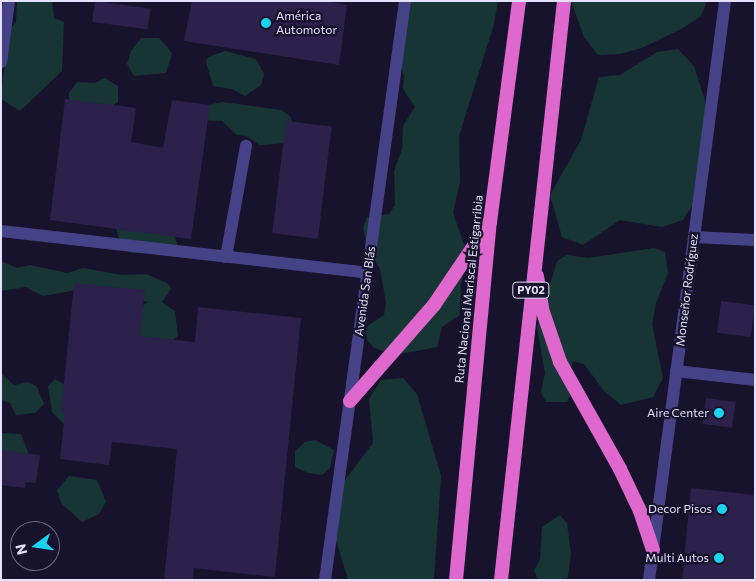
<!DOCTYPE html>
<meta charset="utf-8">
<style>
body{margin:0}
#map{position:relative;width:756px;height:581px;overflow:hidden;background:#18132c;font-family:Commissioner,sans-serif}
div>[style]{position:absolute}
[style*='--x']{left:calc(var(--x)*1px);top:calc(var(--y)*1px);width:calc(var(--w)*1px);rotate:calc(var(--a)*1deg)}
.green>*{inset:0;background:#173535}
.building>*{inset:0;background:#2b214b;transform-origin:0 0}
.service>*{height:12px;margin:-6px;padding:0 6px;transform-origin:6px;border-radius:6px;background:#464287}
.minor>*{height:12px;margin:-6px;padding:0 6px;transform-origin:6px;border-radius:6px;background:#464287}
.tertiary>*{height:12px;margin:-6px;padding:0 6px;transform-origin:6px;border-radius:6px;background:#464287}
.trunk>*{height:14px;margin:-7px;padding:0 7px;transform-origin:7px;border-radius:7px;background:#de68cd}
.dots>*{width:14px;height:14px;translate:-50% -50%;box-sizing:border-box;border:2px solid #18132c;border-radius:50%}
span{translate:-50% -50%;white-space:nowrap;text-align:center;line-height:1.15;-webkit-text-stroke:4.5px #18132c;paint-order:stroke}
.shield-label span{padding:1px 4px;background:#18132c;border:1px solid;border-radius:4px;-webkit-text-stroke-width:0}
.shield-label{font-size:11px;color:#e4e0fd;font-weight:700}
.poi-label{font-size:12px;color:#e4e0fd}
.left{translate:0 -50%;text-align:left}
.right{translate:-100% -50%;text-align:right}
.street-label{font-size:12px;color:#e4e0fd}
.frame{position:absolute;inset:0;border:2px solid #e4e0fd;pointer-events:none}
.north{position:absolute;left:10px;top:521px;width:50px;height:50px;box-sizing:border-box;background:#18132c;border:1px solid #6a6580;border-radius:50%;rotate:256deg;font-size:14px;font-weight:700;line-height:20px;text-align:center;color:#e4e0fd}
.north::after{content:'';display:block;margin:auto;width:18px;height:22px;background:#18d4f1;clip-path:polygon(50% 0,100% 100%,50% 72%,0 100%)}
</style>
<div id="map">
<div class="green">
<div style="clip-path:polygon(17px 1px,52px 1px,54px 18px,64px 22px,62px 71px,20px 111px,1px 99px,8px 31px,16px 22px)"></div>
<div style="clip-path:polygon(400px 1px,498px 1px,494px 24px,459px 136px,460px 182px,453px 213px,467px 253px,461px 284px,460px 315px,442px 327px,437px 347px,395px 355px,374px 348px,367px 340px,366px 327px,384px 315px,386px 303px,380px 269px,368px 250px,363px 228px,367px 217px,389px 214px,395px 205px,394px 171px,402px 149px,403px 126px,415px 107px,403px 89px,404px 77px,395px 42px)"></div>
<div style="clip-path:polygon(571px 1px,707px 1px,701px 16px,683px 28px,642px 48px,620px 54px,598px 55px,584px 37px)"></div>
<div style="clip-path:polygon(141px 38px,159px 38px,168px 48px,172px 54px,166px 73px,134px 76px,127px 64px,131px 51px)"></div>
<div style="clip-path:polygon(678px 49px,694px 66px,708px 110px,695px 201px,683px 220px,662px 227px,620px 220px,583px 245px,562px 237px,550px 195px,581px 140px,599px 77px,620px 75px,657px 52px)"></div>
<div style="clip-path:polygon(225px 51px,256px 59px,264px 74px,261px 85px,245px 96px,232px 89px,213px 86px,206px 62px,208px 57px)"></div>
<div style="clip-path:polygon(105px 78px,118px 86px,118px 102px,104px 110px,69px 106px,69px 93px,77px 82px,95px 83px)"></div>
<div style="clip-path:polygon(223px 102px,281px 110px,291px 117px,293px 131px,287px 143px,260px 145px,246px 136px,237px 135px,222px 121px,203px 120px,202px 106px)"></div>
<div style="clip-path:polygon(116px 228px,173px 230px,178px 247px,133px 253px,122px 249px)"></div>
<div style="clip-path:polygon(654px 248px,665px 252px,668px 273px,656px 303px,652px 324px,663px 378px,653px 397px,621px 405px,604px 391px,584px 364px,573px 361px,570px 371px,572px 392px,567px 402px,546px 402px,541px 392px,545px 373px,537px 327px,557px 261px,567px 255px,588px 258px)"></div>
<div style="clip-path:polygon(1px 261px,17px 268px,30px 265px,67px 273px,83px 268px,122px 275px,146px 274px,167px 283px,171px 289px,162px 302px,175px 311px,178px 336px,171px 342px,142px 344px,134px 311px,148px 302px,83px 289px,43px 296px,26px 287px,1px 291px)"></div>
<div style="clip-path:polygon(1px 373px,14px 385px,29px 382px,37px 387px,44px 404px,35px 413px,16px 415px,10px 403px,1px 400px)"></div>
<div style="clip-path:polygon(403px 378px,417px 394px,441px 476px,434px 580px,348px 580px,330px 520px,332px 497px,373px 443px,369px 399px,381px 380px)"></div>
<div style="clip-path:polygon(55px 379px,70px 388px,64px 424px,52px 412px,48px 386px)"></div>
<div style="clip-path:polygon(1px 433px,21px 434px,29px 455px,1px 468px)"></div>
<div style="clip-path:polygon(315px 440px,334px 450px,330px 468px,322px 475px,308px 473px,295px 467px,295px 451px,305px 442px)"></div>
<div style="clip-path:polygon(69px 476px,97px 480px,106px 502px,99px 514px,82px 522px,61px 503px,57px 490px)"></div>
<div style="clip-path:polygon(560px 515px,567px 523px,571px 555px,568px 576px,566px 580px,538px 580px,534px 570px,540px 560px,542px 527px)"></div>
</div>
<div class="building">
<div style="left:95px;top:1px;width:56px;height:21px;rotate:8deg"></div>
<div style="clip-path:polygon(192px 1px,325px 1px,347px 5px,339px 65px,184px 41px)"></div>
<div style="clip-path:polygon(65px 99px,136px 108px,131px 142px,163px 148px,172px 100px,210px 105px,191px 239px,50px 220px)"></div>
<div style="left:286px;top:121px;width:46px;height:113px;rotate:7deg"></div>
<div style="clip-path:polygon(74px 283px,145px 290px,140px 336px,195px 342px,198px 307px,301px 318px,275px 577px,194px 568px,193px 580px,164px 580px,177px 449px,112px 442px,109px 465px,60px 459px,65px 413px,61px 413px)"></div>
<div style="left:721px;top:301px;width:34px;height:32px;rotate:7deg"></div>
<div style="left:706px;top:398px;width:30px;height:26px;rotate:8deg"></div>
<div style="clip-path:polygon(1px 450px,40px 455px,36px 483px,26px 482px,25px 488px,1px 485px)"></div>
<div style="clip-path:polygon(691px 488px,755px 495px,755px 580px,682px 580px)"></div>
</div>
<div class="service">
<div style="--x:694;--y:237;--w:61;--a:2.8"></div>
<div style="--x:226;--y:257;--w:113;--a:-79.8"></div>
</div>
<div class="minor">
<div style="--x:1;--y:62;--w:62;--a:-82.5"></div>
<div style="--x:1;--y:231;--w:368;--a:6.5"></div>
<div style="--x:676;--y:371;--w:80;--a:6.5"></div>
</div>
<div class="tertiary">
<div style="--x:325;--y:580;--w:585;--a:-82.13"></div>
<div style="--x:649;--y:580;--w:584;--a:-82.52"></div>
</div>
<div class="trunk">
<div style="--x:537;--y:276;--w:33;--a:81"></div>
<div style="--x:542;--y:309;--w:56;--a:71.2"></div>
<div style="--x:560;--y:362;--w:123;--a:60.7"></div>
<div style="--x:620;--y:469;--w:47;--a:64.5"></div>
<div style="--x:640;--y:511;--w:41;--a:71.6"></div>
<div style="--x:350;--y:401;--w:128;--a:-48.8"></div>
<div style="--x:434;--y:305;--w:100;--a:-56"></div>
<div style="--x:456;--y:580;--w:360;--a:-84.6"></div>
<div style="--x:490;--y:222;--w:223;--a:-82.5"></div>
<div style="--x:501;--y:580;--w:582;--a:-83.79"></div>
</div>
<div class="dots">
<div style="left:266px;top:23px;background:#18d4f1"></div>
<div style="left:719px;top:413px;background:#18d4f1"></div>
<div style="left:722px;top:509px;background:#18d4f1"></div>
<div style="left:719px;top:558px;background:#18d4f1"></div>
</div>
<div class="shield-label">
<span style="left:531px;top:290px">PY02</span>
</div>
<div class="poi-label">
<span class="left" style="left:276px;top:23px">América<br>Automotor</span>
<span class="right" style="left:709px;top:413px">Aire Center</span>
<span class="right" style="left:712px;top:509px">Decor Pisos</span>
<span class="right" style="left:709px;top:558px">Multi Autos</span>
</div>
<div class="street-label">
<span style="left:469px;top:289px;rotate:-84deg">Ruta Nacional Mariscal Estigarribia</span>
<span style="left:687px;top:290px;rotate:-83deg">Monseñor Rodríguez</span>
<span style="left:365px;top:291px;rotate:-82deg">Avenida San Blás</span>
</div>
<div class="frame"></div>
<div class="north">N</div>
</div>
